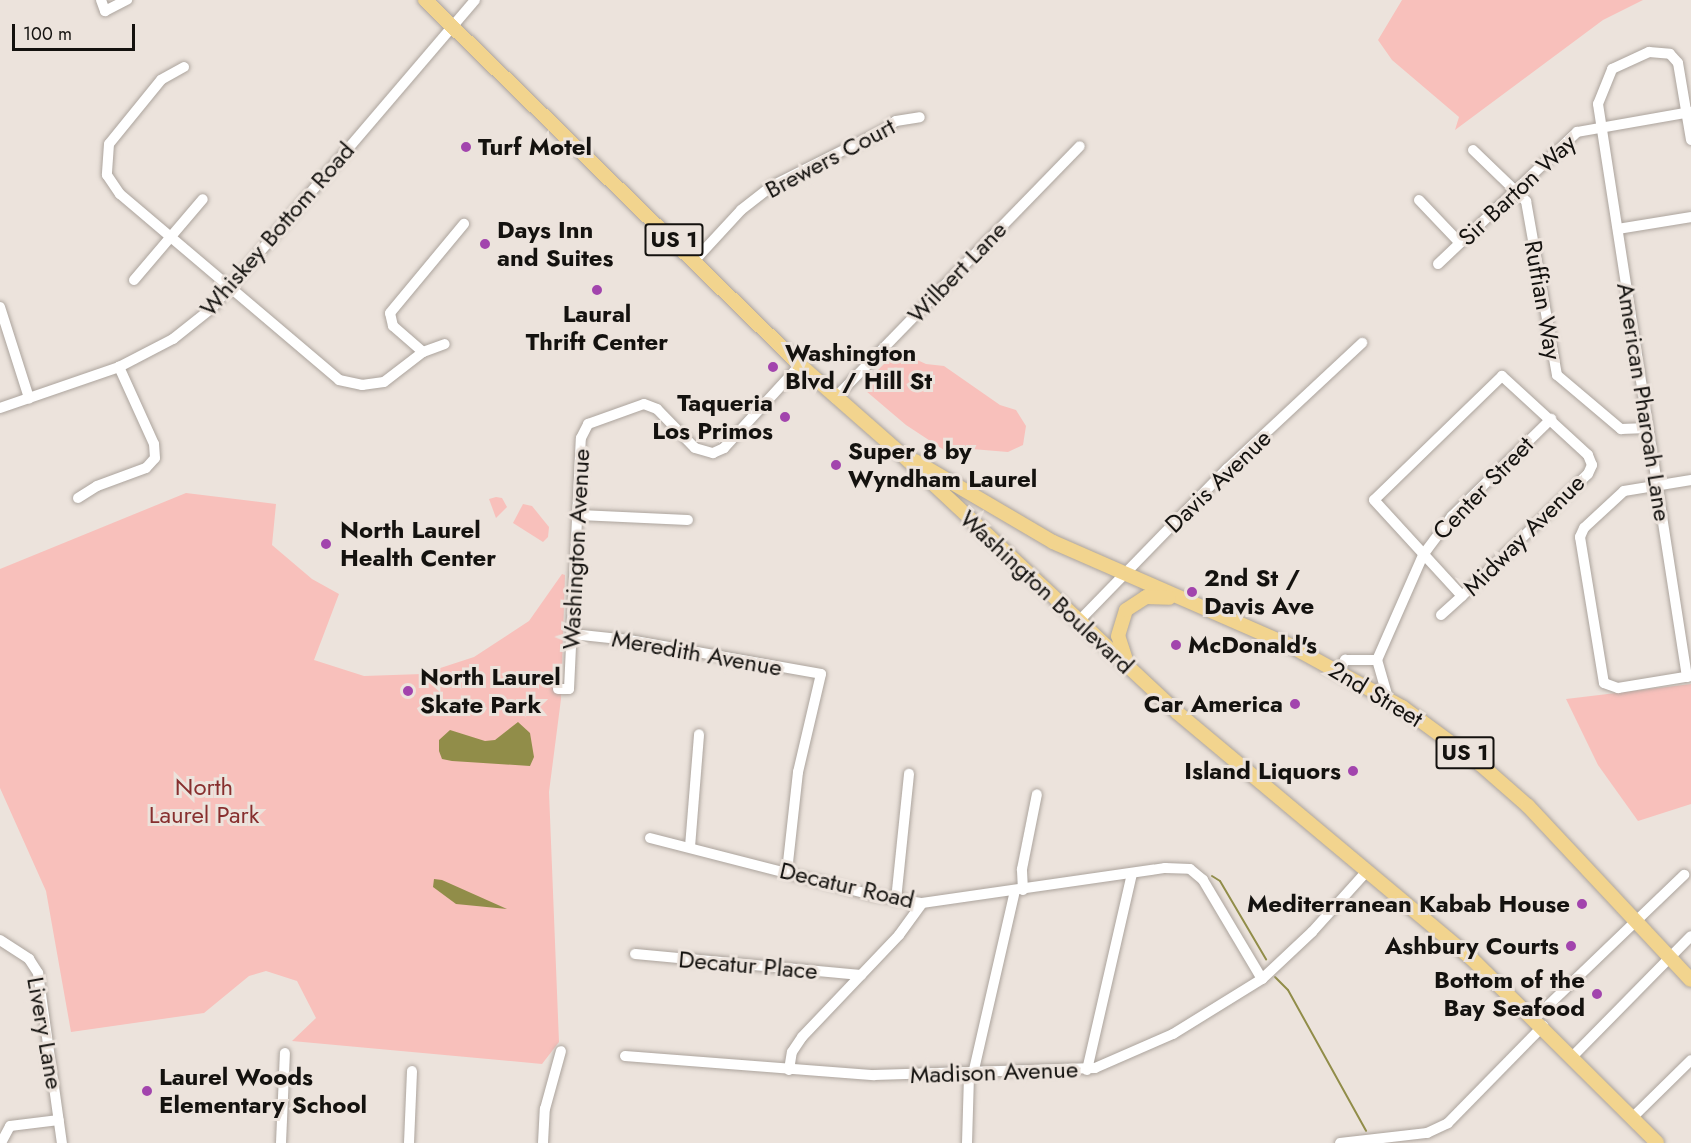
<!DOCTYPE html>
<style>
body{margin:0}
#map{position:relative;width:1691px;height:1143px;overflow:hidden;background:#ece3dc;font-family:Jost,sans-serif}
div>[style]{position:absolute}
[style*='--x']{left:calc(var(--x)*1px);top:calc(var(--y)*1px);width:calc(var(--w)*1px);rotate:calc(var(--a)*1deg)}
.green>*{inset:0;background:#f8c0bb}
.water>*{inset:0;background:#918d49}
.stream>*{height:2px;margin:-1px;padding:0 1px;transform-origin:1px;border-radius:1px;background:#918d49}
.roads{filter:drop-shadow(0 0 2px #aca49d) drop-shadow(0 0 2px #aca49d)}
.minor>*{height:10px;margin:-5px;padding:0 5px;transform-origin:5px;border-radius:5px;background:#fff}
.major>*{height:14px;margin:-7px;padding:0 7px;transform-origin:7px;border-radius:7px;background:#f2d48e}
.dots>*{width:16px;height:16px;translate:-50% -50%;box-sizing:border-box;border:3px solid #ece3dc;border-radius:50%}
span{translate:-50% -50%;white-space:nowrap;text-align:center;line-height:1.15;-webkit-text-stroke:6px #ece3dc;paint-order:stroke}
.shield-label span{padding:2px 4px;background:#ece3dc;border:2px solid;border-radius:4px;-webkit-text-stroke-width:0}
.shield-label{font-size:22px;color:#14120f;font-weight:700}
.poi-label{font-size:24px;color:#14120f;font-weight:700}
.left{translate:0 -50%;text-align:left}
.right{translate:-100% -50%;text-align:right}
.street-label{font-size:24px;color:#14120f}
.park-label{font-size:24px;color:#872f2e}
.scale{position:absolute;left:12px;top:24px;width:123px;height:27px;box-sizing:border-box;border:3px solid #14120f;border-top:0;padding-left:8px;font-size:18px;line-height:21px;white-space:nowrap;color:#14120f;-webkit-text-stroke:4px #ece3dc;paint-order:stroke}
</style>
<div id="map">
<div class="green">
<div style="clip-path:polygon(1402px 0,1643px 0,1603px 20px,1455px 130px,1459px 117px,1392px 60px,1378px 40px)"></div>
<div style="clip-path:polygon(902px 353px,926px 364px,944px 366px,1000px 405px,1016px 410px,1026px 426px,1023px 445px,1008px 452px,972px 449px,958px 453px,944px 450px,906px 425px,866px 391px,871px 377px,893px 355px)"></div>
<div style="clip-path:polygon(186px 493px,276px 504px,272px 545px,312px 579px,339px 594px,314px 660px,364px 676px,422px 674px,474px 657px,529px 621px,562px 574px,565px 575px,561px 699px,549px 792px,559px 1042px,542px 1064px,292px 1041px,316px 1018px,297px 981px,266px 971px,249px 976px,204px 1013px,71px 1032px,46px 891px,0 788px,0 569px)"></div>
<div style="clip-path:polygon(496px 497px,502px 498px,507px 507px,496px 518px,489px 499px)"></div>
<div style="clip-path:polygon(523px 504px,532px 506px,549px 527px,548px 537px,543px 542px,513px 523px)"></div>
<div style="clip-path:polygon(1691px 684px,1691px 804px,1638px 821px,1598px 765px,1566px 699px)"></div>
</div>
<div class="water">
<div style="clip-path:polygon(518px 722px,530px 733px,534px 757px,530px 766px,452px 761px,442px 759px,439px 751px,439px 740px,450px 730px,485px 741px,495px 740px)"></div>
<div style="clip-path:polygon(434px 879px,442px 880px,507px 909px,456px 904px,433px 887px)"></div>
</div>
<div class="stream">
<div style="--x:1212;--y:876;--w:9;--a:32"></div>
<div style="--x:1220;--y:881;--w:91;--a:59.5"></div>
<div style="--x:1275;--y:977;--w:18;--a:45"></div>
<div style="--x:1288;--y:990;--w:161;--a:61"></div>
</div>
<div class="roads">
<div class="minor">
<div style="--x:101;--y:0;--w:12;--a:70"></div>
<div style="--x:105;--y:11;--w:25;--a:-27"></div>
<div style="--x:184;--y:67;--w:26;--a:151"></div>
<div style="--x:161;--y:80;--w:82;--a:129.1"></div>
<div style="--x:109;--y:144;--w:31;--a:94"></div>
<div style="--x:107;--y:175;--w:23;--a:56"></div>
<div style="--x:120;--y:194;--w:287;--a:40.3"></div>
<div style="--x:339;--y:380;--w:24;--a:12"></div>
<div style="--x:362;--y:385;--w:22;--a:-8"></div>
<div style="--x:384;--y:382;--w:49;--a:-37.6"></div>
<div style="--x:423;--y:352;--w:23;--a:-20"></div>
<div style="--x:1473;--y:150;--w:74;--a:43.9"></div>
<div style="--x:1526;--y:201;--w:177;--a:79.9"></div>
<div style="--x:1557;--y:375;--w:84;--a:40.2"></div>
<div style="--x:1621;--y:429;--w:27;--a:-2"></div>
<div style="--x:1419;--y:200;--w:59;--a:46.4"></div>
<div style="--x:1618;--y:229;--w:74;--a:-9.3"></div>
<div style="--x:694;--y:261;--w:69;--a:-47.3"></div>
<div style="--x:741;--y:210;--w:37;--a:-38"></div>
<div style="--x:770;--y:187;--w:125;--a:-26.6"></div>
<div style="--x:882;--y:131;--w:17;--a:-36"></div>
<div style="--x:896;--y:121;--w:24;--a:-9"></div>
<div style="--x:1438;--y:264;--w:192;--a:-43.5"></div>
<div style="--x:1577;--y:132;--w:116;--a:-10"></div>
<div style="--x:134;--y:280;--w:106;--a:-49.6"></div>
<div style="--x:0;--y:307;--w:96;--a:72.3"></div>
<div style="--x:423;--y:352;--w:40;--a:-139"></div>
<div style="--x:393;--y:326;--w:13;--a:-103"></div>
<div style="--x:390;--y:313;--w:116;--a:-50.3"></div>
<div style="--x:835;--y:398;--w:351;--a:-45.8"></div>
<div style="--x:0;--y:408;--w:126;--a:-19"></div>
<div style="--x:119;--y:367;--w:61;--a:-27.4"></div>
<div style="--x:173;--y:339;--w:50;--a:-38.5"></div>
<div style="--x:212;--y:308;--w:405;--a:-49.5"></div>
<div style="--x:1691;--y:480;--w:68;--a:170.7"></div>
<div style="--x:1624;--y:491;--w:54;--a:137.2"></div>
<div style="--x:1584;--y:528;--w:10;--a:114"></div>
<div style="--x:1580;--y:537;--w:148;--a:80.7"></div>
<div style="--x:1604;--y:683;--w:15;--a:20"></div>
<div style="--x:1618;--y:688;--w:74;--a:-9.3"></div>
<div style="--x:78;--y:498;--w:22;--a:-32"></div>
<div style="--x:97;--y:486;--w:52;--a:-20.2"></div>
<div style="--x:146;--y:468;--w:13;--a:-48"></div>
<div style="--x:155;--y:458;--w:14;--a:-94"></div>
<div style="--x:154;--y:444;--w:85;--a:-114.4"></div>
<div style="--x:579;--y:515;--w:109;--a:2.6"></div>
<div style="--x:1441;--y:615;--w:28;--a:-42"></div>
<div style="--x:1462;--y:596;--w:175;--a:-44.1"></div>
<div style="--x:1588;--y:474;--w:10;--a:-66"></div>
<div style="--x:1592;--y:465;--w:11;--a:-112"></div>
<div style="--x:1588;--y:455;--w:117;--a:-137.4"></div>
<div style="--x:1502;--y:376;--w:178;--a:135.9"></div>
<div style="--x:1374;--y:500;--w:130;--a:47.5"></div>
<div style="--x:1078;--y:622;--w:214;--a:-45.8"></div>
<div style="--x:1227;--y:469;--w:185;--a:-43"></div>
<div style="--x:572;--y:634;--w:57;--a:6"></div>
<div style="--x:629;--y:640;--w:195;--a:10"></div>
<div style="--x:821;--y:674;--w:101;--a:103.2"></div>
<div style="--x:798;--y:772;--w:100;--a:96.3"></div>
<div style="--x:1339;--y:671;--w:13;--a:-61"></div>
<div style="--x:1345;--y:660;--w:32;--a:0"></div>
<div style="--x:1687;--y:677;--w:580;--a:-98.83"></div>
<div style="--x:1598;--y:104;--w:38;--a:-68"></div>
<div style="--x:1612;--y:69;--w:41;--a:-24.7"></div>
<div style="--x:1649;--y:52;--w:21;--a:5"></div>
<div style="--x:1670;--y:54;--w:12;--a:48"></div>
<div style="--x:1678;--y:63;--w:78;--a:80.4"></div>
<div style="--x:558;--y:689;--w:11;--a:0"></div>
<div style="--x:569;--y:689;--w:251;--a:-87.3"></div>
<div style="--x:581;--y:438;--w:16;--a:-63"></div>
<div style="--x:588;--y:424;--w:59;--a:-19.7"></div>
<div style="--x:644;--y:404;--w:14;--a:21"></div>
<div style="--x:657;--y:409;--w:54;--a:45.7"></div>
<div style="--x:695;--y:448;--w:19;--a:16"></div>
<div style="--x:713;--y:453;--w:12;--a:-24"></div>
<div style="--x:724;--y:448;--w:113;--a:-47.5"></div>
<div style="--x:1388;--y:698;--w:40;--a:-106"></div>
<div style="--x:1377;--y:660;--w:115;--a:-66.3"></div>
<div style="--x:1423;--y:555;--w:49;--a:-53.4"></div>
<div style="--x:1452;--y:516;--w:139;--a:-44.4"></div>
<div style="--x:650;--y:838;--w:229;--a:14.4"></div>
<div style="--x:872;--y:895;--w:51;--a:9.1"></div>
<div style="--x:922;--y:903;--w:246;--a:-8.2"></div>
<div style="--x:1165;--y:868;--w:25;--a:2"></div>
<div style="--x:1190;--y:869;--w:17;--a:40"></div>
<div style="--x:1203;--y:880;--w:115;--a:59.2"></div>
<div style="--x:690;--y:847;--w:113;--a:-85.4"></div>
<div style="--x:1023;--y:890;--w:21;--a:-93"></div>
<div style="--x:1022;--y:869;--w:76;--a:-78.7"></div>
<div style="--x:896;--y:900;--w:127;--a:-84.1"></div>
<div style="--x:0;--y:940;--w:35;--a:33"></div>
<div style="--x:29;--y:959;--w:17;--a:57"></div>
<div style="--x:38;--y:973;--w:172;--a:82"></div>
<div style="--x:635;--y:954;--w:227;--a:5.3"></div>
<div style="--x:1535;--y:1018;--w:207;--a:-43.8"></div>
<div style="--x:625;--y:1056;--w:250;--a:4.4"></div>
<div style="--x:874;--y:1075;--w:221;--a:-1.8"></div>
<div style="--x:1095;--y:1068;--w:85;--a:-23.6"></div>
<div style="--x:1173;--y:1034;--w:105;--a:-31.7"></div>
<div style="--x:1262;--y:979;--w:69;--a:-43.2"></div>
<div style="--x:1312;--y:932;--w:82;--a:-48"></div>
<div style="--x:1573;--y:1056;--w:168;--a:-45.5"></div>
<div style="--x:789;--y:1070;--w:18;--a:-81"></div>
<div style="--x:792;--y:1052;--w:18;--a:-56"></div>
<div style="--x:802;--y:1037;--w:141;--a:-46.4"></div>
<div style="--x:899;--y:935;--w:39;--a:-54"></div>
<div style="--x:1087;--y:1070;--w:202;--a:-77.1"></div>
<div style="--x:973;--y:1074;--w:188;--a:-77.1"></div>
<div style="--x:1633;--y:1117;--w:81;--a:-44.5"></div>
<div style="--x:1;--y:1143;--w:19;--a:-62"></div>
<div style="--x:10;--y:1126;--w:49;--a:-7"></div>
<div style="--x:281;--y:1143;--w:90;--a:-87.5"></div>
<div style="--x:409;--y:1143;--w:72;--a:-87.6"></div>
<div style="--x:543;--y:1143;--w:34;--a:-87"></div>
<div style="--x:545;--y:1109;--w:60;--a:-74.6"></div>
<div style="--x:967;--y:1143;--w:69;--a:-88.3"></div>
<div style="--x:1340;--y:1143;--w:88;--a:-6.6"></div>
<div style="--x:1427;--y:1133;--w:23;--a:-25"></div>
<div style="--x:1448;--y:1123;--w:136;--a:-45.6"></div>
</div>
<div class="major">
<div style="--x:425;--y:0;--w:523;--a:44.23"></div>
<div style="--x:800;--y:365;--w:132;--a:41.3"></div>
<div style="--x:899;--y:452;--w:382;--a:43.1"></div>
<div style="--x:1178;--y:713;--w:382;--a:39.9"></div>
<div style="--x:1471;--y:958;--w:262;--a:44.8"></div>
<div style="--x:915;--y:461;--w:160;--a:30.4"></div>
<div style="--x:1053;--y:542;--w:255;--a:23.6"></div>
<div style="--x:1287;--y:644;--w:131;--a:28.7"></div>
<div style="--x:1402;--y:707;--w:97;--a:36.2"></div>
<div style="--x:1480;--y:764;--w:64;--a:41.2"></div>
<div style="--x:1528;--y:806;--w:238;--a:46.9"></div>
<div style="--x:1127;--y:663;--w:28;--a:-108"></div>
<div style="--x:1118;--y:636;--w:27;--a:-73"></div>
<div style="--x:1126;--y:610;--w:24;--a:-33"></div>
<div style="--x:1146;--y:597;--w:23;--a:2"></div>
</div>
</div>
<div class="dots">
<div style="left:466px;top:147px;background:#a244ad"></div>
<div style="left:485px;top:244px;background:#a244ad"></div>
<div style="left:597px;top:290px;background:#a244ad"></div>
<div style="left:773px;top:367px;background:#a244ad"></div>
<div style="left:785px;top:417px;background:#a244ad"></div>
<div style="left:836px;top:465px;background:#a244ad"></div>
<div style="left:326px;top:544px;background:#a244ad"></div>
<div style="left:1192px;top:592px;background:#a244ad"></div>
<div style="left:1176px;top:645px;background:#a244ad"></div>
<div style="left:408px;top:691px;background:#a244ad"></div>
<div style="left:1295px;top:704px;background:#a244ad"></div>
<div style="left:1353px;top:771px;background:#a244ad"></div>
<div style="left:1582px;top:904px;background:#a244ad"></div>
<div style="left:1571px;top:946px;background:#a244ad"></div>
<div style="left:1597px;top:994px;background:#a244ad"></div>
<div style="left:147px;top:1091px;background:#a244ad"></div>
</div>
<div class="shield-label">
<span style="left:674px;top:240px">US 1</span>
<span style="left:1465px;top:753px">US 1</span>
</div>
<div class="poi-label">
<span class="left" style="left:478px;top:147px">Turf Motel</span>
<span class="left" style="left:497px;top:244px">Days Inn<br>and Suites</span>
<span style="left:597px;top:328px">Laural<br>Thrift Center</span>
<span class="left" style="left:785px;top:367px">Washington<br>Blvd / Hill St</span>
<span class="right" style="left:773px;top:417px">Taqueria<br>Los Primos</span>
<span class="left" style="left:848px;top:465px">Super 8 by<br>Wyndham Laurel</span>
<span class="left" style="left:340px;top:544px">North Laurel<br>Health Center</span>
<span class="left" style="left:1204px;top:592px">2nd St /<br>Davis Ave</span>
<span class="left" style="left:1188px;top:645px">McDonald's</span>
<span class="left" style="left:420px;top:691px">North Laurel<br>Skate Park</span>
<span class="right" style="left:1283px;top:704px">Car America</span>
<span class="right" style="left:1341px;top:771px">Island Liquors</span>
<span class="right" style="left:1570px;top:904px">Mediterranean Kabab House</span>
<span class="right" style="left:1559px;top:946px">Ashbury Courts</span>
<span class="right" style="left:1585px;top:994px">Bottom of the<br>Bay Seafood</span>
<span class="left" style="left:159px;top:1091px">Laurel Woods<br>Elementary School</span>
</div>
<div class="street-label">
<span style="left:830px;top:158px;rotate:-28deg">Brewers Court</span>
<span style="left:1517px;top:190px;rotate:-43deg">Sir Barton Way</span>
<span style="left:277px;top:229px;rotate:-49deg">Whiskey Bottom Road</span>
<span style="left:957px;top:272px;rotate:-46deg">Wilbert Lane</span>
<span style="left:1543px;top:300px;rotate:80deg">Ruffian Way</span>
<span style="left:1644px;top:402px;rotate:81deg">American Pharoah Lane</span>
<span style="left:1218px;top:481px;rotate:-44deg">Davis Avenue</span>
<span style="left:1483px;top:488px;rotate:-46deg">Center Street</span>
<span style="left:1524px;top:535px;rotate:-45deg">Midway Avenue</span>
<span style="left:576px;top:549px;rotate:-87deg">Washington Avenue</span>
<span style="left:1047px;top:592px;rotate:43deg">Washington Boulevard</span>
<span style="left:697px;top:653px;rotate:10deg">Meredith Avenue</span>
<span style="left:1376px;top:694px;rotate:31deg">2nd Street</span>
<span style="left:847px;top:885px;rotate:13deg">Decatur Road</span>
<span style="left:748px;top:965px;rotate:5deg">Decatur Place</span>
<span style="left:45px;top:1033px;rotate:80deg">Livery Lane</span>
<span style="left:994px;top:1072px;rotate:-2deg">Madison Avenue</span>
</div>
<div class="park-label">
<span style="left:204px;top:801px">North<br>Laurel Park</span>
</div>
<div class="scale">100 m</div>
</div>
